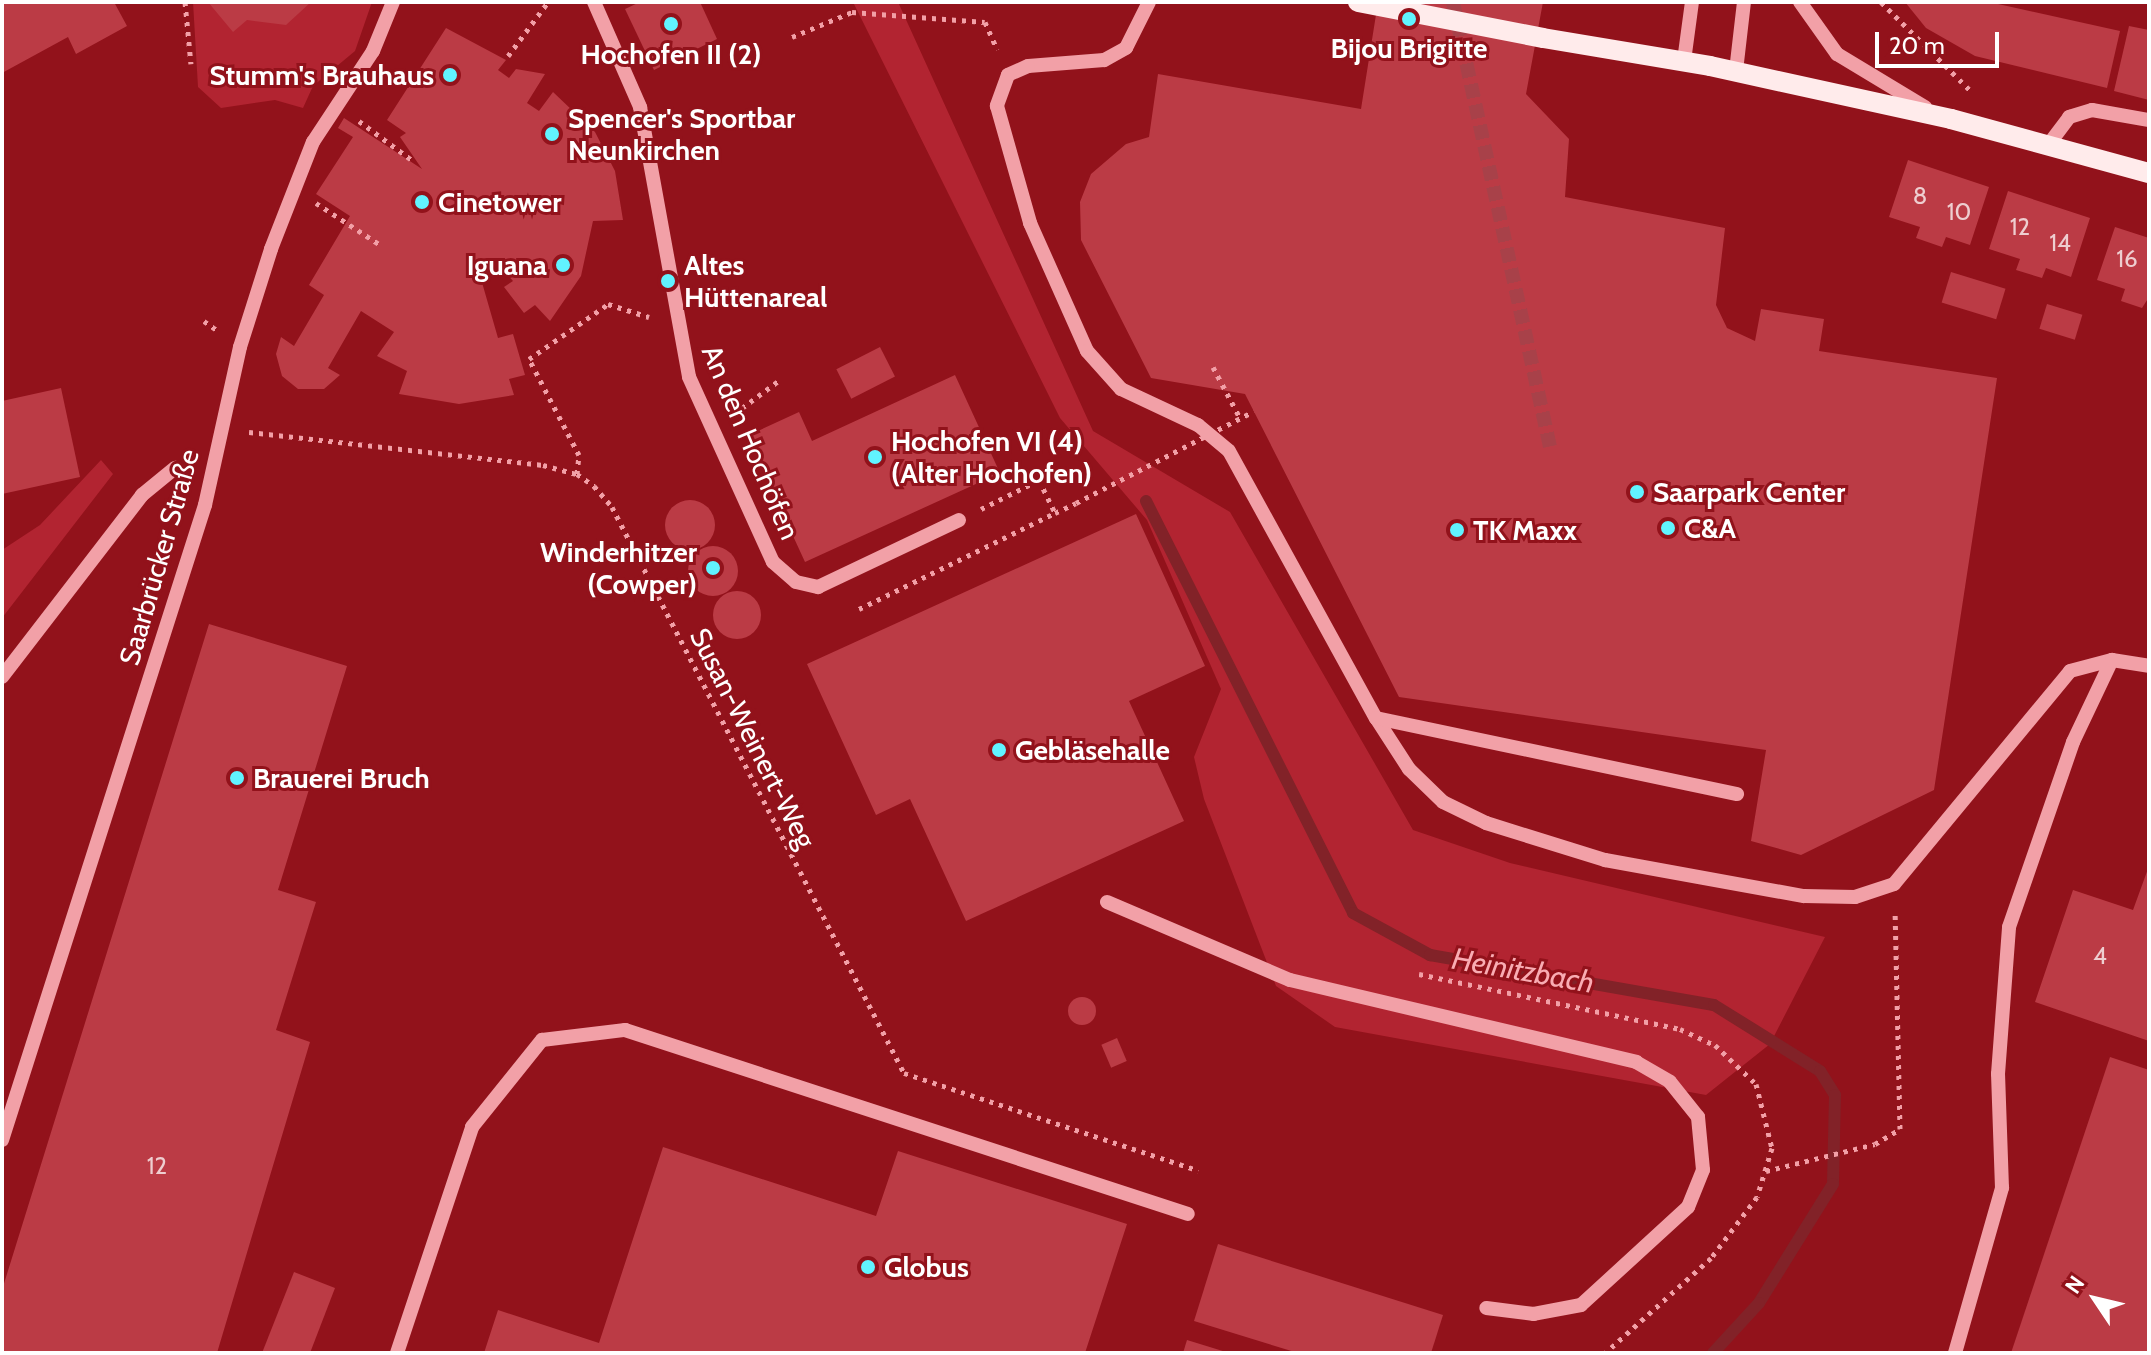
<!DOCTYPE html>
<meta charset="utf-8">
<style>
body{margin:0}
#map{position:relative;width:2151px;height:1355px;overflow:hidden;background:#92121b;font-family:Cabin,sans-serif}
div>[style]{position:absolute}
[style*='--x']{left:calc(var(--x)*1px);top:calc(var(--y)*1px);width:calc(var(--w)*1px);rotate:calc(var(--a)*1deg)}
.green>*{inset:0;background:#b22431}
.stream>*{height:12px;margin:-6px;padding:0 6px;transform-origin:6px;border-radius:6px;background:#822228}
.building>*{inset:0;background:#bb3b45;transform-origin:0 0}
.round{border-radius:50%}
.minor-tunnel>*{height:14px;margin-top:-7px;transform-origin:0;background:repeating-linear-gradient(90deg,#a84149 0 14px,transparent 0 21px)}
.path>*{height:5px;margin-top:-2.5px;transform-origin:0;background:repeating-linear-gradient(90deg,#f2a0a7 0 4px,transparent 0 10px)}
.minor>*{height:14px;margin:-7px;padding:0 7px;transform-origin:7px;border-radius:7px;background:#f2a0a7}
.major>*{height:20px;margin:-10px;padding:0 10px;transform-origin:10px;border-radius:10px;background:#ffebeb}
.path-bridge>*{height:5px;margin-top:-2.5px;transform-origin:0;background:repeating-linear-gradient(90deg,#f2a0a7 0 4px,transparent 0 10px)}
.major-bridge>*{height:20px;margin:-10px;padding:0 10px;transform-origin:10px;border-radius:10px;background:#ffebeb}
.dots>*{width:22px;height:22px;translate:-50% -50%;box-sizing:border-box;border:4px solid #92121b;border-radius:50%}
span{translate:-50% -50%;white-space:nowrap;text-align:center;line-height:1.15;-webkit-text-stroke:6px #92121b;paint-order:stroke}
.number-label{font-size:24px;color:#eeced0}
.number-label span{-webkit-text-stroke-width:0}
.poi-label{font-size:28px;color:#fff;font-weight:700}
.right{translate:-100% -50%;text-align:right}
.left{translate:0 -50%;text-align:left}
.street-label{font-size:28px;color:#fff}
.water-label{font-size:30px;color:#f9acb3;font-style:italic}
.frame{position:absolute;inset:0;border:4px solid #fff;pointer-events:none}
.north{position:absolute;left:2055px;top:1259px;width:80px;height:80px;-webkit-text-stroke:6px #92121b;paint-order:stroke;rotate:305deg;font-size:22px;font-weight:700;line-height:32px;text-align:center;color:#fff}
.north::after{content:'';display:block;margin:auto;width:28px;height:36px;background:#fff;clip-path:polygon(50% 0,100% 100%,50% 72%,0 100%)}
.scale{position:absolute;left:1875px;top:32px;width:124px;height:36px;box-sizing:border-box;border:4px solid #fff;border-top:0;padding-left:10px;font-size:24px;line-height:28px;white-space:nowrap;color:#fff;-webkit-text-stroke:6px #92121b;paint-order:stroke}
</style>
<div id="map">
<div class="green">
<div style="clip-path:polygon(193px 2px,372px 2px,355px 51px,313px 86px,303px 108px,275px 100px,221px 108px,198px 87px)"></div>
<div style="clip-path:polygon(853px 2px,898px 2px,1093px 431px,1230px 512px,1413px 830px,1510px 863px,1825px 937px,1770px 1044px,1706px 1095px,1335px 1027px,1276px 986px,1204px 799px,1194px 757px,1221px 689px,1147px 520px,1060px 418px)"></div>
<div style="clip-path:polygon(101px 460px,113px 474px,2px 618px,2px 550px,40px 525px)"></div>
</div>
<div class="stream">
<div style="--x:1146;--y:501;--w:461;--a:63.3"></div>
<div style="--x:1353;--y:913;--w:88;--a:28.6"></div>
<div style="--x:1430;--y:955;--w:288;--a:10"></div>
<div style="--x:1714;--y:1005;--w:125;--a:31.9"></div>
<div style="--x:1820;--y:1071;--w:28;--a:58"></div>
<div style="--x:1835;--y:1095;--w:89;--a:91.3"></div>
<div style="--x:1833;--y:1184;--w:140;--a:121.9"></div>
<div style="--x:1759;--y:1303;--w:68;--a:132.6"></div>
</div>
<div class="building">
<div style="clip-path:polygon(2px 2px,114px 2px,127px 26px,76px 54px,68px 37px,2px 73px)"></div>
<div style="clip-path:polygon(208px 2px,311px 2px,286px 25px,247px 20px,233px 32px)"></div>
<div style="clip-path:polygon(640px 2px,700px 2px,717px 39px,654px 70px,625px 9px)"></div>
<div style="clip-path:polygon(1378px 2px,1543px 2px,1526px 94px,1569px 139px,1565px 197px,1725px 228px,1716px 305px,1727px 328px,1755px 341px,1761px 309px,1824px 319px,1819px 351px,1997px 378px,1934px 790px,1801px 855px,1751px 841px,1766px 750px,1399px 697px,1245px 394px,1151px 378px,1081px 240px,1080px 202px,1091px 174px,1126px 144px,1149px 137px,1158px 74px,1361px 109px)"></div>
<div style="clip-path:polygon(1905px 2px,1989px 2px,2120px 31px,2107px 88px,1975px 56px,1926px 28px)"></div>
<div style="clip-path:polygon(2129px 26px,2149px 30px,2149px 100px,2114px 91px)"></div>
<div style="clip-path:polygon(446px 28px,506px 60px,498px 70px,509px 78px,516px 69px,545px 74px,527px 103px,539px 111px,553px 92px,595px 132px,615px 171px,623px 220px,593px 221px,581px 276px,550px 321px,535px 305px,524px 313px,504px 287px,513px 281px,500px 267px,481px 279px,498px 338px,513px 334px,525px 375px,509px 379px,514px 395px,459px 404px,399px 394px,407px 371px,377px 356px,394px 332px,361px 311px,328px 368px,340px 375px,324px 389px,298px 389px,282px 376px,276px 354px,281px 337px,294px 346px,324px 295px,309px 285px,350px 216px,316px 194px,353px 137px,338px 128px,344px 118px,422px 169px,400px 137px,406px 133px,387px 120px)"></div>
<div style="clip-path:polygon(1908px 160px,1989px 187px,1970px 245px,1946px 237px,1942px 247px,1916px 238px,1920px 227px,1889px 217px)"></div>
<div style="clip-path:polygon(2008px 191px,2090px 218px,2071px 277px,2046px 268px,2042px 278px,2016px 270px,2020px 259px,1989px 249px)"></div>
<div style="clip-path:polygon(2115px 227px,2149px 238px,2149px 297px,2142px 308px,2121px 301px,2125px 289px,2097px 280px)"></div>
<div style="left:1951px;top:272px;width:57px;height:32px;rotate:17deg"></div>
<div style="left:2047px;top:304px;width:37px;height:26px;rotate:17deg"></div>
<div style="left:880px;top:347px;width:33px;height:49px;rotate:63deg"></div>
<div style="clip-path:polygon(955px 375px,1000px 473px,805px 562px,747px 436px,799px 412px,812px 441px)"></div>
<div style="clip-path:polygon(61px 388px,80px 477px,2px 494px,2px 401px)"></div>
<div class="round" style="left:665px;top:500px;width:50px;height:50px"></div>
<div style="clip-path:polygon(1136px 514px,1205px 666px,1129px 701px,1184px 821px,966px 921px,910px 799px,876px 815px,807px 664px)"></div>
<div class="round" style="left:688px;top:546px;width:50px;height:50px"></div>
<div class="round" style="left:713px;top:591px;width:48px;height:48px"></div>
<div style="clip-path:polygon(209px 624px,347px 666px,278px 890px,316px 902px,276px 1030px,310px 1042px,217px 1353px,2px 1353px,2px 1290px)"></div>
<div style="clip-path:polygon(2149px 866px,2149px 1041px,2035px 1002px,2073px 890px,2133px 910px)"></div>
<div class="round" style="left:1068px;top:997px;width:28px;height:28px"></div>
<div style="left:1117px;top:1038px;width:25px;height:17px;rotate:67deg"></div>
<div style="clip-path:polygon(2110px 1057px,2149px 1070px,2149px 1353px,2011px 1353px)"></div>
<div style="clip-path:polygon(663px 1147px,876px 1216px,898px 1151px,1127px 1224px,1085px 1353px,484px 1353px,498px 1310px,599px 1343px)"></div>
<div style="clip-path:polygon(1218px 1244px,1443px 1315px,1431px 1353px,1298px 1353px,1194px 1321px)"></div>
<div style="clip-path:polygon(294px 1272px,335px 1288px,310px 1353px,262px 1353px)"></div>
<div style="clip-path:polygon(1187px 1340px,1226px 1352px,1226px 1353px,1183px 1353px)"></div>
</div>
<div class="minor-tunnel">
<div style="--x:1453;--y:2;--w:455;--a:77.7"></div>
</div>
<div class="path">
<div style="--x:185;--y:2;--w:62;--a:84.5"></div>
<div style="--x:1881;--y:2;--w:125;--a:44.7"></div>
<div style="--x:792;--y:37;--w:65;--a:-22.6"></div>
<div style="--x:852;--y:12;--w:133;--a:4.3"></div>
<div style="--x:985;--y:22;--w:30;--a:66"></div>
<div style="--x:508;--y:56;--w:67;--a:-53.5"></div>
<div style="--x:359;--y:121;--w:67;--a:36.5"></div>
<div style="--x:316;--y:203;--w:79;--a:33.1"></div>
<div style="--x:204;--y:321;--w:16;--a:35"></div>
<div style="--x:1213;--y:367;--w:58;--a:62.1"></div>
<div style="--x:734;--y:414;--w:59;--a:-36.7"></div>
<div style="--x:249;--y:432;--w:296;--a:6.4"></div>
<div style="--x:543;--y:465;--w:35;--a:15"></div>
<div style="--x:577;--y:474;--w:21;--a:35"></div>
<div style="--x:594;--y:486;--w:28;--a:49"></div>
<div style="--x:612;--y:507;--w:637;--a:62.71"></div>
<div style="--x:904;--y:1073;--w:310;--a:18.3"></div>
<div style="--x:577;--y:474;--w:19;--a:-84"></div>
<div style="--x:579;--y:455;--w:108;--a:-117.5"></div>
<div style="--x:529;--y:359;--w:96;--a:-34.8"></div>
<div style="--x:608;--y:304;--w:43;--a:17.6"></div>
<div style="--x:981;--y:509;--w:65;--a:-26.6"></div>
<div style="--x:1039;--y:480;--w:37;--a:64"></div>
<div style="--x:1055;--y:513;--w:23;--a:-25"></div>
<div style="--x:859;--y:609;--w:218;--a:-26.1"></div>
<div style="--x:1419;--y:974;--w:267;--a:11.9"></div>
<div style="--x:1680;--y:1029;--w:38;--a:25"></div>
<div style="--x:1715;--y:1045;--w:57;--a:43.6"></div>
<div style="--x:1756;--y:1084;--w:66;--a:76"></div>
<div style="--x:1772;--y:1148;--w:51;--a:107"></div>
<div style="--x:1757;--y:1197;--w:76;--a:127"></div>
<div style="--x:1711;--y:1258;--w:142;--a:138.1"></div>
<div style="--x:1766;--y:1171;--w:112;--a:-13.9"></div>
<div style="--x:1875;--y:1144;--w:29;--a:-31"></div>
<div style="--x:1900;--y:1129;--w:216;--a:-91.3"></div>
</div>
<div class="minor">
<div style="--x:594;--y:2;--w:115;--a:66.3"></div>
<div style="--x:640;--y:107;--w:274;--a:79.7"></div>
<div style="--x:689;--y:377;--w:203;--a:65.6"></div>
<div style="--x:773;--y:562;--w:30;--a:41"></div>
<div style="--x:796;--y:582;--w:23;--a:13"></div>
<div style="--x:818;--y:587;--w:156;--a:-25.4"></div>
<div style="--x:1149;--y:2;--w:51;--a:116.6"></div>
<div style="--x:1126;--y:48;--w:25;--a:151"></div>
<div style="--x:1104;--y:60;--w:76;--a:175.5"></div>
<div style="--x:1028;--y:66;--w:22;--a:156"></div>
<div style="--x:1008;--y:75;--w:33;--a:110"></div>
<div style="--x:997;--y:106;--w:122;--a:74.2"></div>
<div style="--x:1030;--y:223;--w:140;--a:66"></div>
<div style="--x:1087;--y:351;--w:51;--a:48.2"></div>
<div style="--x:1121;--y:389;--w:85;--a:25.1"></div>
<div style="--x:1198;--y:425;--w:40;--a:40"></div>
<div style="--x:1229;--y:451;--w:305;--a:61.2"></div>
<div style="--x:1376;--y:718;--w:61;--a:57.1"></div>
<div style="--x:1409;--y:769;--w:47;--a:44.1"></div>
<div style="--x:1443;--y:802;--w:48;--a:26"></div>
<div style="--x:1486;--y:823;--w:125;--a:17.3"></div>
<div style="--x:1605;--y:860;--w:202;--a:10.3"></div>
<div style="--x:1804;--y:896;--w:51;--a:1.1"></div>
<div style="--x:1855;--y:897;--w:41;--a:-18.4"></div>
<div style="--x:1894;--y:884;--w:276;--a:-50.4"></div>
<div style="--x:2070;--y:671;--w:43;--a:-14.7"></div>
<div style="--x:2112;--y:660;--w:37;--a:9"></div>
<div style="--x:1800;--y:2;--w:64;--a:54.6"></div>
<div style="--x:1837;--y:54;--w:103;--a:31.1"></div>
<div style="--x:1684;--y:61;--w:60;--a:-82.3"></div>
<div style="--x:1736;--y:71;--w:69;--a:-83.4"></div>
<div style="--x:2049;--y:144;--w:34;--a:-53"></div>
<div style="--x:2069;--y:117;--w:24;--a:-17"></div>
<div style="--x:2092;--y:110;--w:58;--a:10"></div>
<div style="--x:2;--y:677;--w:230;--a:-52.4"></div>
<div style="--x:142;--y:495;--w:43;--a:-39.3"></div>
<div style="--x:1376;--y:718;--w:369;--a:11.9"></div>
<div style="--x:1107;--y:902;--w:199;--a:23.1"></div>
<div style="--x:1290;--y:980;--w:356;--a:13.3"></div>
<div style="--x:1636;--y:1062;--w:39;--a:30"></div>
<div style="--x:1670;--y:1082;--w:45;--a:51.3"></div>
<div style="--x:1698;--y:1117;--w:53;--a:84.6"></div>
<div style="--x:1703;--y:1170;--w:40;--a:112"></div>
<div style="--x:1688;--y:1207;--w:145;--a:137.5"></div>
<div style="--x:1581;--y:1305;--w:48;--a:169.2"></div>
<div style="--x:1534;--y:1314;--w:48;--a:-172.9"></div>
<div style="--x:2;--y:1140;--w:667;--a:-72.27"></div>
<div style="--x:205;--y:505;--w:162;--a:-77.5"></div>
<div style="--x:240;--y:347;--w:103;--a:-72.4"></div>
<div style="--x:271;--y:249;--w:115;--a:-68.6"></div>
<div style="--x:313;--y:142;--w:109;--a:-56.6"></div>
<div style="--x:373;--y:51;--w:53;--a:-67.8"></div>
<div style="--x:397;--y:1353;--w:238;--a:-71.6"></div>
<div style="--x:472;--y:1127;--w:112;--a:-51.2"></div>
<div style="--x:542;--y:1040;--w:84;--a:-6.9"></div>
<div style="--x:625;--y:1030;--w:592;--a:18.1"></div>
<div style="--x:1955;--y:1353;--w:172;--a:-74.1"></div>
<div style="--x:2002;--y:1188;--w:114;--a:-92"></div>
<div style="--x:1998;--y:1074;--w:147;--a:-85.7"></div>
<div style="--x:2009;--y:927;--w:196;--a:-70.9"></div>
<div style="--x:2073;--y:742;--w:91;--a:-64.6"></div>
</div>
<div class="major">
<div style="--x:1543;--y:38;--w:169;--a:9.5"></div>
<div style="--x:1710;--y:66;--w:247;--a:12.4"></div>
<div style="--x:1951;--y:119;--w:205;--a:15.3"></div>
</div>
<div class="path-bridge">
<div style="--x:1076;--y:503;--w:200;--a:-27.3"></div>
</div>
<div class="major-bridge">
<div style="--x:1358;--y:2;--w:188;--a:11"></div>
</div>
<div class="dots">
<div style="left:1409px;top:19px;background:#61f3ff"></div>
<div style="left:671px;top:24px;background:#61f3ff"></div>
<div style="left:450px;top:75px;background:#61f3ff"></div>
<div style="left:552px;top:134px;background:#61f3ff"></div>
<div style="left:422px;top:202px;background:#61f3ff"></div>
<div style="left:563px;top:265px;background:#61f3ff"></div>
<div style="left:668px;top:281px;background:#61f3ff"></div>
<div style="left:875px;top:457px;background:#61f3ff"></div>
<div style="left:1637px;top:492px;background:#61f3ff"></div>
<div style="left:1668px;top:528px;background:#61f3ff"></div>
<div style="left:1457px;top:530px;background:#61f3ff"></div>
<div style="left:713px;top:568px;background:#61f3ff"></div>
<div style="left:999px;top:750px;background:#61f3ff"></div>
<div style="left:237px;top:778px;background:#61f3ff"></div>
<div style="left:868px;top:1267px;background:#61f3ff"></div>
</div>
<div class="number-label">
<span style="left:1920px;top:196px">8</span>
<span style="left:1959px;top:212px">10</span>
<span style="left:2020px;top:227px">12</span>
<span style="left:2060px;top:243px">14</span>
<span style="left:2127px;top:259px">16</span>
<span style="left:2100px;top:956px">4</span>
<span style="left:157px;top:1166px">12</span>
</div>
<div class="poi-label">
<span style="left:1409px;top:48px">Bijou Brigitte</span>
<span style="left:671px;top:54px">Hochofen II (2)</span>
<span class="right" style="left:434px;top:75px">Stumm's Brauhaus</span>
<span class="left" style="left:568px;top:134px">Spencer's Sportbar<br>Neunkirchen</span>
<span class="left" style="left:438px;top:202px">Cinetower</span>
<span class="right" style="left:547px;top:265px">Iguana</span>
<span class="left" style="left:684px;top:281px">Altes<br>Hüttenareal</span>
<span class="left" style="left:891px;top:457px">Hochofen VI (4)<br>(Alter Hochofen)</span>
<span class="left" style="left:1653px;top:492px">Saarpark Center</span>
<span class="left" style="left:1684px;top:528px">C&amp;A</span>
<span class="left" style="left:1473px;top:530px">TK Maxx</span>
<span class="right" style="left:697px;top:568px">Winderhitzer<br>(Cowper)</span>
<span class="left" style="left:1015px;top:750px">Gebläsehalle</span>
<span class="left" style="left:253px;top:778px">Brauerei Bruch</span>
<span class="left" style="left:884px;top:1267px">Globus</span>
</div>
<div class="street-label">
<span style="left:751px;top:442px;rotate:67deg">An den Hochöfen</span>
<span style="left:159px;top:557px;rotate:-74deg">Saarbrücker Straße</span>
<span style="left:753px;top:738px;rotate:63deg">Susan-Weinert-Weg</span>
</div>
<div class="water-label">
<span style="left:1523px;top:971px;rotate:10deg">Heinitzbach</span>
</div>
<div class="frame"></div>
<div class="north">N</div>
<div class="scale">20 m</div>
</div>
